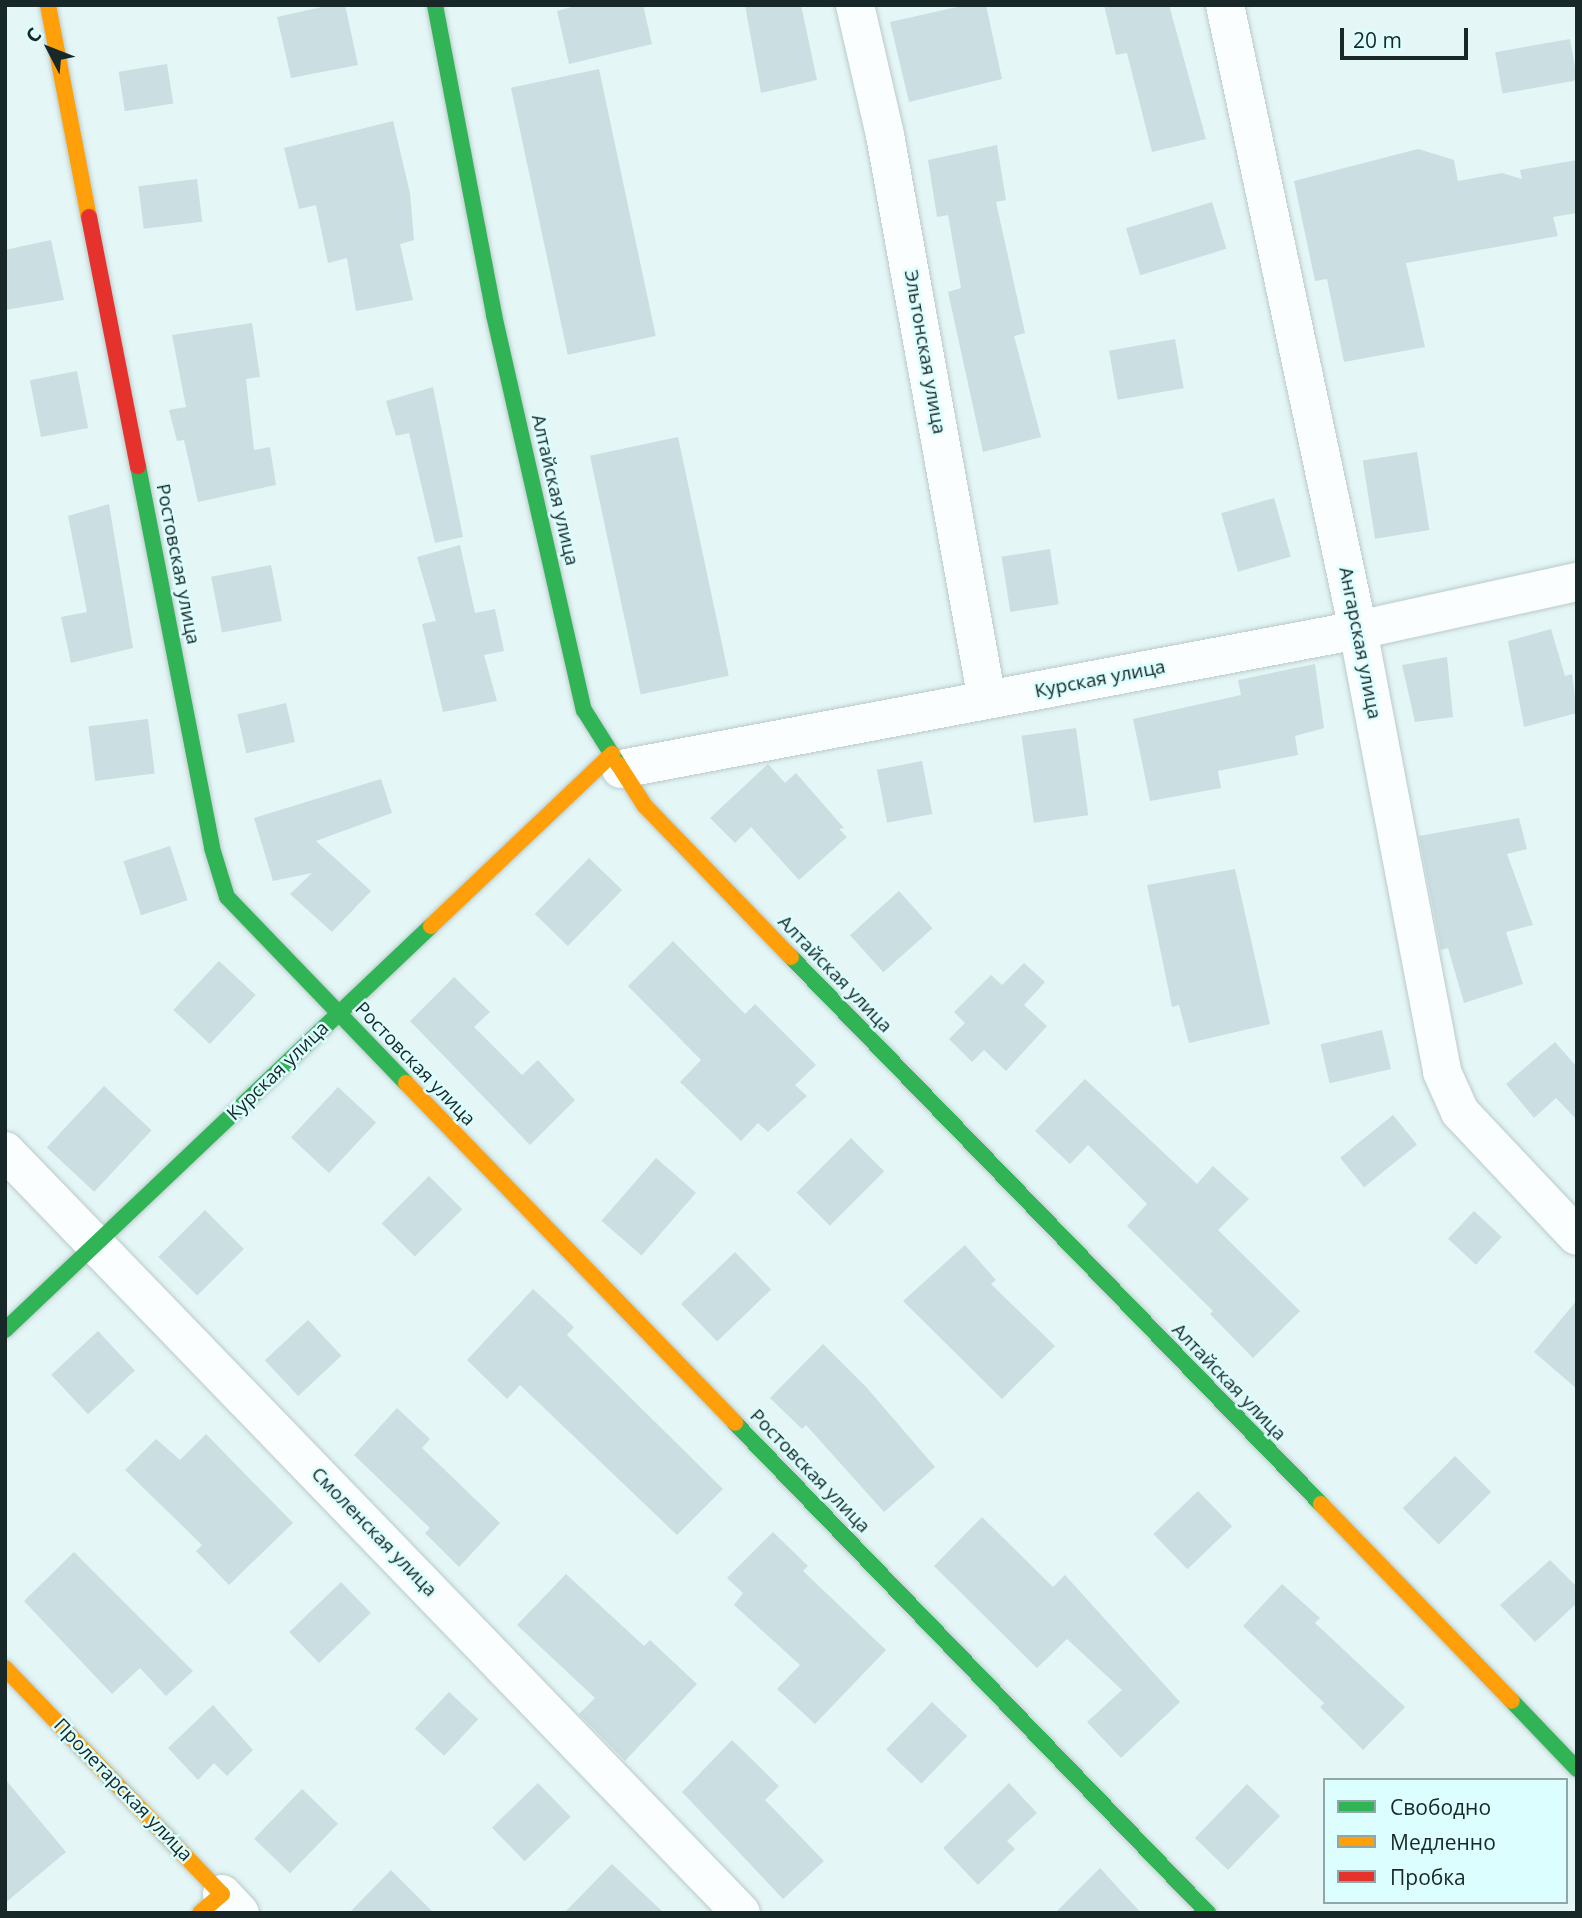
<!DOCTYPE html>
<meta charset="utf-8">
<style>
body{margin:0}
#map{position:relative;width:1582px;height:1918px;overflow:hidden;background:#e4f6f6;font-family:"Open Sans",sans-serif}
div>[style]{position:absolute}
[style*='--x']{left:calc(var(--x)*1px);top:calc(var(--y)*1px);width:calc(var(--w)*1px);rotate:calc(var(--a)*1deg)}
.building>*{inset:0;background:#cbdee2;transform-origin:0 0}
.roads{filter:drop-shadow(0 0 2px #bacaca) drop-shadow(0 0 2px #bacaca)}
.street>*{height:38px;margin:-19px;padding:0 19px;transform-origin:19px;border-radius:19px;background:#fbfefe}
.fast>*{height:16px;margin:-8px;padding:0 8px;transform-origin:8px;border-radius:8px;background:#30b455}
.slow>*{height:16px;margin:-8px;padding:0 8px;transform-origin:8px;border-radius:8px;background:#ff9f0a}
.jam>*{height:16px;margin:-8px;padding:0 8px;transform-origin:8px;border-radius:8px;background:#e5322d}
span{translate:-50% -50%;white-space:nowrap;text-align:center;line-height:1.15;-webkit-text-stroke:5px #dcfefe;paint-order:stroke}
.street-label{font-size:19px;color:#182828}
.frame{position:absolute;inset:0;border:7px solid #182828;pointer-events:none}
.legend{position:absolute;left:1323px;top:1778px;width:245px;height:126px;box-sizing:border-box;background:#dcfefe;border:2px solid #8ea8a8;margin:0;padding:9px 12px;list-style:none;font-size:21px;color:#182828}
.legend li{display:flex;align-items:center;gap:14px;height:35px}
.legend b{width:35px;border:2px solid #8ea8a8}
.north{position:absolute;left:14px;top:14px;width:70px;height:70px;-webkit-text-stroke:5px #dcfefe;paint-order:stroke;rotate:312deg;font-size:19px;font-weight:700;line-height:28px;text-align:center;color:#182828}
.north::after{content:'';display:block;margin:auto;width:24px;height:32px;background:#182828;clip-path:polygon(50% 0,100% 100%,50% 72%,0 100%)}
.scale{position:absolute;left:1340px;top:28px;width:128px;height:32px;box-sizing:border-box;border:4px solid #182828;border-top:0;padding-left:9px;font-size:21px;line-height:24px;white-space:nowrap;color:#182828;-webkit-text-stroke:5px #dcfefe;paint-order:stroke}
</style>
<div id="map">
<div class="building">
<div style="clip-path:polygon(331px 5px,345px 5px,358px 65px,291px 78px,277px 17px)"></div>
<div style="clip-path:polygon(579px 5px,643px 5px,652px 44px,569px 64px,557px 11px)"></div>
<div style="clip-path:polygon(745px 5px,801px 5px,817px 80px,761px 93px)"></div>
<div style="clip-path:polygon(966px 5px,986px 5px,1002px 79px,909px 102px,890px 22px)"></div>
<div style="clip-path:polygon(1104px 5px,1169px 5px,1206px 139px,1152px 152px,1127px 53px,1116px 55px)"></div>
<div style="left:1570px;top:39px;width:42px;height:76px;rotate:80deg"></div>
<div style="left:167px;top:64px;width:40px;height:49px;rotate:81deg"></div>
<div style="left:599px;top:69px;width:273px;height:90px;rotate:78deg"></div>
<div style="clip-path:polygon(393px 121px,410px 193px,414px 240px,400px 244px,413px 300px,356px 311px,347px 258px,328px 263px,316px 205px,299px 209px,284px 148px)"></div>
<div style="clip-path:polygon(997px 145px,1006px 200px,996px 202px,1025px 333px,1014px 336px,1041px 437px,983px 452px,948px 292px,961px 288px,948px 215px,937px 217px,928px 160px)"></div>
<div style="clip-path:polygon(1418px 149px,1454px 160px,1458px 181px,1502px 173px,1522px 179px,1520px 170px,1577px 160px,1577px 213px,1553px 217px,1558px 236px,1406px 263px,1425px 347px,1344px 362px,1327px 279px,1315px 281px,1294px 181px)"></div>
<div style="left:197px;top:179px;width:43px;height:59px;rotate:83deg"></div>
<div style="left:1212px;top:202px;width:49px;height:90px;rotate:73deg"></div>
<div style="clip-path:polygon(51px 240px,64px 300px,5px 310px,5px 250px)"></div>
<div style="clip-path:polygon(252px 323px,260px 377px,246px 379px,254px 450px,270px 447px,276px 485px,198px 502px,184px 440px,177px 441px,169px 410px,186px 407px,172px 335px)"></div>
<div style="left:1175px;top:339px;width:50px;height:67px;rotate:80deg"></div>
<div style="left:77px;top:371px;width:58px;height:48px;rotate:79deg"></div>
<div style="clip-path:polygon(433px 387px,463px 537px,435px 543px,409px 433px,396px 436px,386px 401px)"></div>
<div style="left:678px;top:437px;width:244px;height:90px;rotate:78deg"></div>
<div style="left:1417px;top:452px;width:79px;height:55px;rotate:81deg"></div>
<div style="left:1274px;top:498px;width:61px;height:55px;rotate:74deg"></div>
<div style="clip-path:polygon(109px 504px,133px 648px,71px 663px,61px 617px,87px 612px,68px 516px)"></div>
<div style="clip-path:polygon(460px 545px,475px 613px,495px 609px,504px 651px,484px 655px,497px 701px,443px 712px,422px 624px,436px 621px,417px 557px)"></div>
<div style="left:1050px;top:549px;width:56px;height:49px;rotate:81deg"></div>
<div style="left:271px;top:565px;width:57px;height:61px;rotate:79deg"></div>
<div style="clip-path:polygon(1551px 629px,1565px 676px,1572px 674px,1577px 713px,1524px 727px,1508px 641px)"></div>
<div style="clip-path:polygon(1447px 657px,1453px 717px,1415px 722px,1402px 665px)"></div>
<div style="clip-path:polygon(1315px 664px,1324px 728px,1295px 736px,1298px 755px,1218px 771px,1221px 788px,1150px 801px,1133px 719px,1241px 695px,1238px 680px)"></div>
<div style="left:286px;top:703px;width:40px;height:50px;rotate:77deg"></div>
<div style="left:148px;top:719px;width:55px;height:60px;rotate:83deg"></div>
<div style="left:1076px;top:728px;width:88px;height:55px;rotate:82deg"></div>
<div style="left:922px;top:761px;width:54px;height:46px;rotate:79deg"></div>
<div style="clip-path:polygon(768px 764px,785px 783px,796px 773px,844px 828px,839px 829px,847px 837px,799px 880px,751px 827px,735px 843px,710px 818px)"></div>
<div style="clip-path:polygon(381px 779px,392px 813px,316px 841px,371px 891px,332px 932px,290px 894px,312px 873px,273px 881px,254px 818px)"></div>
<div style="clip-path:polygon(1519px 818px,1527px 849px,1507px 854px,1533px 925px,1506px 932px,1523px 984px,1464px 1003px,1448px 948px,1441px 950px,1419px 836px)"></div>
<div style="left:170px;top:846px;width:57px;height:49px;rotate:72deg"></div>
<div style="left:589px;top:858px;width:46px;height:78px;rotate:44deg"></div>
<div style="clip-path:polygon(1235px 869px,1270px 1024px,1189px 1043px,1179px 1005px,1172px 1007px,1147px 885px)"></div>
<div style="left:899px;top:891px;width:50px;height:66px;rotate:48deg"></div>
<div style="clip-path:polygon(673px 941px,745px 1014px,755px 1004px,816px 1065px,795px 1085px,807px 1096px,768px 1132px,758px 1123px,741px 1141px,680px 1082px,701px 1060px,628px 986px)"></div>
<div style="left:219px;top:961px;width:50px;height:67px;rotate:43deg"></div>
<div style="clip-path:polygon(1024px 963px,1045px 982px,1024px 1005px,1047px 1026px,1006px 1071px,984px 1050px,972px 1062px,949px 1039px,965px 1023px,954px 1012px,991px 975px,1002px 985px)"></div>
<div style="clip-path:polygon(454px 977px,490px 1012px,474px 1027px,522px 1075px,538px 1060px,575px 1100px,530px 1145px,410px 1021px)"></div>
<div style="left:1382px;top:1030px;width:40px;height:63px;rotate:77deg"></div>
<div style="clip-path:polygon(1555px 1042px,1577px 1067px,1577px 1120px,1556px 1098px,1534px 1118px,1506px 1084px)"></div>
<div style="clip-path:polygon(1085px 1079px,1197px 1184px,1213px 1166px,1249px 1199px,1218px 1230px,1300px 1311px,1253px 1358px,1210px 1314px,1213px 1311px,1127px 1226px,1147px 1204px,1088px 1145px,1070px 1164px,1035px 1131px)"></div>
<div style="left:104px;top:1086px;width:65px;height:84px;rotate:43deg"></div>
<div style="left:338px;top:1087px;width:52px;height:69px;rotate:43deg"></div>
<div style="left:1393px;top:1115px;width:38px;height:68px;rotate:51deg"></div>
<div style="left:851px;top:1138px;width:47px;height:77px;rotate:45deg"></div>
<div style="left:656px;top:1158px;width:53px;height:83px;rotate:41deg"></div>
<div style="left:429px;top:1176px;width:47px;height:67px;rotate:45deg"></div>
<div style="left:205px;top:1210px;width:55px;height:66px;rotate:45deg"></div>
<div style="left:1474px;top:1211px;width:38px;height:38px;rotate:43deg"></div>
<div style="clip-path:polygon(965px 1245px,996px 1280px,991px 1284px,1055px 1346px,1002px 1399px,903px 1301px)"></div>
<div style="left:735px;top:1252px;width:52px;height:75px;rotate:46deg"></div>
<div style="clip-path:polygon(533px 1289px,574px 1327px,567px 1335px,723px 1489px,677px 1535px,520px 1385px,507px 1399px,467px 1360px)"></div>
<div style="clip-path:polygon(1577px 1300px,1577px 1389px,1534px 1352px)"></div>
<div style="left:308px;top:1320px;width:49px;height:59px;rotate:47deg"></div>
<div style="left:98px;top:1331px;width:54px;height:64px;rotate:47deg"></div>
<div style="clip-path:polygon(823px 1344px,867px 1388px,935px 1467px,884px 1512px,806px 1425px,802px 1429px,770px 1398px)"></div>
<div style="clip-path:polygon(397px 1408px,430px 1439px,422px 1448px,500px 1523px,459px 1567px,425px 1533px,430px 1528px,354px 1455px)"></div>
<div style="clip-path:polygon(206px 1434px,293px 1523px,229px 1585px,196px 1551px,202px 1545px,125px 1470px,156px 1439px,180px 1460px)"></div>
<div style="left:1455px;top:1456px;width:51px;height:74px;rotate:45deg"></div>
<div style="left:1198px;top:1491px;width:49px;height:62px;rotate:46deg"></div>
<div style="clip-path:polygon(982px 1517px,1053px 1587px,1065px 1575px,1180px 1702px,1121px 1758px,1087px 1722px,1122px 1690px,1067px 1639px,1037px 1668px,934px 1566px)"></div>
<div style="clip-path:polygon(773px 1532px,808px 1566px,803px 1571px,886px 1650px,815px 1724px,777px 1689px,800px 1665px,734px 1605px,743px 1593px,727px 1578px)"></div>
<div style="clip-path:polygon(74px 1552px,193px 1671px,166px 1696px,140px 1668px,112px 1694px,24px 1601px)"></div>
<div style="clip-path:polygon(1550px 1560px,1577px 1587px,1577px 1603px,1535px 1642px,1500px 1605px)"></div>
<div style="clip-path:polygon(566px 1574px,644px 1646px,650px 1640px,697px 1684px,625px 1761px,579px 1714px,595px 1698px,517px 1625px)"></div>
<div style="left:341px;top:1582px;width:43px;height:72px;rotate:46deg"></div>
<div style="clip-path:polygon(1282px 1584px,1320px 1618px,1315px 1623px,1405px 1707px,1363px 1750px,1320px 1707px,1324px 1703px,1243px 1626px)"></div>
<div style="left:449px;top:1692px;width:40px;height:50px;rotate:43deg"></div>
<div style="left:932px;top:1702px;width:49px;height:66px;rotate:44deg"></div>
<div style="clip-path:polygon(213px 1705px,253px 1750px,227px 1776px,214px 1763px,198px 1780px,168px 1748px)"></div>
<div style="clip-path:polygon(732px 1740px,779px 1786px,765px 1800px,824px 1861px,783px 1899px,682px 1792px)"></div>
<div style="clip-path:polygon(5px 1779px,66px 1852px,5px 1903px)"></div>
<div style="left:538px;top:1783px;width:47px;height:64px;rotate:46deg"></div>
<div style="clip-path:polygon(1009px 1783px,1037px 1813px,1007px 1841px,1015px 1849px,978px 1885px,943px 1848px)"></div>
<div style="left:1247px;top:1784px;width:46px;height:75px;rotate:44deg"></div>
<div style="left:302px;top:1789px;width:50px;height:69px;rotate:44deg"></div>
<div style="clip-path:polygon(612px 1864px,664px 1913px,564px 1913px)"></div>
<div style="clip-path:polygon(1100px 1868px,1141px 1913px,1055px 1913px)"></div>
<div style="clip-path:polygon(391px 1870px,434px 1913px,349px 1913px)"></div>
</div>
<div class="roads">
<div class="street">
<div style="--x:855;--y:5;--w:133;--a:77"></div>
<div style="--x:885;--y:135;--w:574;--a:79.77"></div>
<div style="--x:1225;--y:5;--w:639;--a:77.99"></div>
<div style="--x:1358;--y:630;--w:450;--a:79.2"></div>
<div style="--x:1442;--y:1072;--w:44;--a:65.8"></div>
<div style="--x:1460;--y:1112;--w:170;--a:46.7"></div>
<div style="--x:621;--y:769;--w:750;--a:-10.68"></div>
<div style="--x:1358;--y:630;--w:224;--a:-12.4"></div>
<div style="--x:5;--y:1151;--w:1059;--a:45.99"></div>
<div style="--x:222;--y:1894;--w:26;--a:47"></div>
</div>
<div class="fast">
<div style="--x:435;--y:5;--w:316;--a:79.2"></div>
<div style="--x:494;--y:315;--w:405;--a:77.2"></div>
<div style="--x:584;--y:710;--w:64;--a:57.8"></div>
<div style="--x:138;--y:466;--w:389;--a:79"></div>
<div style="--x:212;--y:848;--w:51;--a:73"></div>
<div style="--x:227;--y:897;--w:258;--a:46.1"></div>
<div style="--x:791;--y:957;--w:762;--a:45.9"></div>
<div style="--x:5;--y:1330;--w:587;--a:-43.48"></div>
<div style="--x:735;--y:1423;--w:681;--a:46.01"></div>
<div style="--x:1512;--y:1701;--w:94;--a:46.3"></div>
</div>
<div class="slow">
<div style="--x:48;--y:5;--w:216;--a:79.1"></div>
<div style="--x:618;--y:764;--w:50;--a:57.3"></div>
<div style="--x:645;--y:806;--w:210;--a:46"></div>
<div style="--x:431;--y:926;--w:250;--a:-43.5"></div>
<div style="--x:406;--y:1083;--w:473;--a:45.9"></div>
<div style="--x:1321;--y:1504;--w:274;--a:45.9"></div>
<div style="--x:5;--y:1668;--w:313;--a:46.2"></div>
<div style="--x:222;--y:1894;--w:29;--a:139"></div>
</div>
<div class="jam">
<div style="--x:89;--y:217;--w:254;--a:78.9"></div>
</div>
</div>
<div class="street-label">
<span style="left:925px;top:352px;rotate:80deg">Эльтонская улица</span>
<span style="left:555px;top:490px;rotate:77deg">Алтайская улица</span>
<span style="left:178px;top:564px;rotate:79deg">Ростовская улица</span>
<span style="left:1360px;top:643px;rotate:79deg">Ангарская улица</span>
<span style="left:1100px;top:679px;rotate:-11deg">Курская улица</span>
<span style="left:835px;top:974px;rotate:46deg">Алтайская улица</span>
<span style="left:415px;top:1064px;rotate:46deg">Ростовская улица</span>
<span style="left:278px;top:1071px;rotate:-44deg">Курская улица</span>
<span style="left:1229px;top:1382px;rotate:46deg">Алтайская улица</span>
<span style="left:810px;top:1471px;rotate:46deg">Ростовская улица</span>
<span style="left:374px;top:1532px;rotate:46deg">Смоленская улица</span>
<span style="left:123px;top:1790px;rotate:46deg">Пролетарская улица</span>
</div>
<div class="frame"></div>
<ul class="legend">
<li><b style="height:9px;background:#30b455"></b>Свободно</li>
<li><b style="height:9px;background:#ff9f0a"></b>Медленно</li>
<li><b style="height:9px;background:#e5322d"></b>Пробка</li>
</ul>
<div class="north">С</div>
<div class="scale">20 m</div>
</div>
